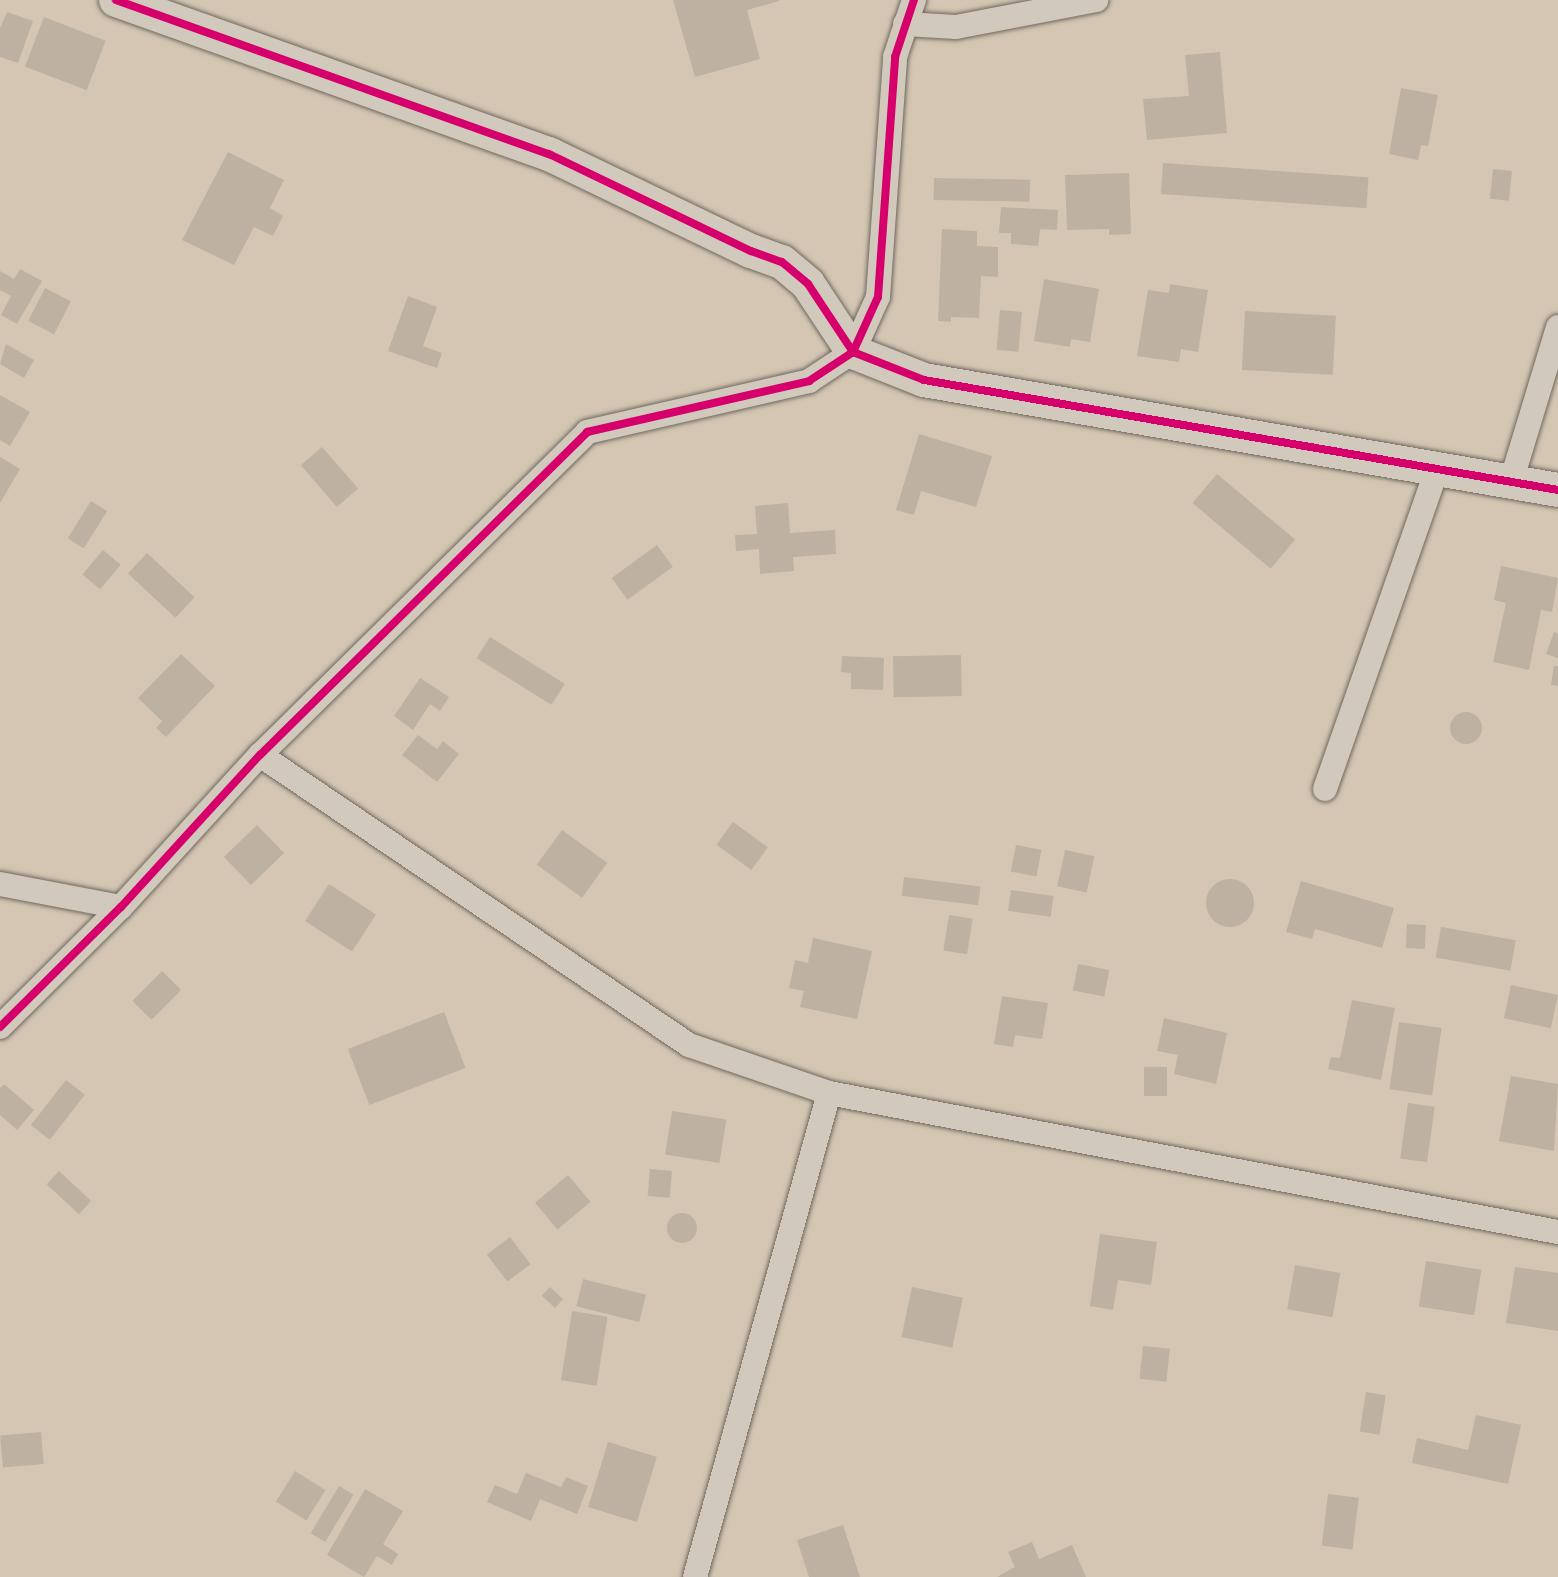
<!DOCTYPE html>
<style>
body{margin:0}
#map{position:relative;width:1558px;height:1577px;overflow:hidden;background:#d4c6b2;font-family:"Architects Daughter",sans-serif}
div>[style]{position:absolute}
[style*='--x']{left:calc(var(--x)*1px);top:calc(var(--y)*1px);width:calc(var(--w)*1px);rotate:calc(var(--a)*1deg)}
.building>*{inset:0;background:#bdb1a1;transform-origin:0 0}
.round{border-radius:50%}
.roads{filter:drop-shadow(0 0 2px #6f6860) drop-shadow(0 0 2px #6f6860)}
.street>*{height:24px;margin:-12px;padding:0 12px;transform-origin:12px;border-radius:12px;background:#d2c9bd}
.secondary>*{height:34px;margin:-17px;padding:0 17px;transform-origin:17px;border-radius:17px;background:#d2c9bd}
.cycleway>*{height:8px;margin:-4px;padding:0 4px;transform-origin:4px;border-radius:4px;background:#d6006c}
span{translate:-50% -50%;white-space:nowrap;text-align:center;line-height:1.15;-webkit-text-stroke:7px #e4cead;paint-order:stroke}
</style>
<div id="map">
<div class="building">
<div style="clip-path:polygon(673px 0,779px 0,779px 1px,747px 10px,760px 59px,695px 77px)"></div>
<div style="clip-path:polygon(7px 12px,33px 21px,18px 63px,0 57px,0 28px)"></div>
<div style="left:44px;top:17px;width:66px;height:53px;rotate:21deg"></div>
<div style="clip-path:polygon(1220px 52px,1227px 133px,1147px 140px,1143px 99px,1189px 96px,1185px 55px)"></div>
<div style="clip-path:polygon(1401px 88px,1438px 95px,1428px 146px,1421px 145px,1418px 160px,1389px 154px)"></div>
<div style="clip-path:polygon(228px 152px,284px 180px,270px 208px,283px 216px,273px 236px,254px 227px,234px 265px,182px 240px)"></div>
<div style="left:1163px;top:163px;width:206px;height:31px;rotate:4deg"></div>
<div style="left:1493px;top:169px;width:19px;height:30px;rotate:6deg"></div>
<div style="clip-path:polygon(1129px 173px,1131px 234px,1109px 235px,1109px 229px,1067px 230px,1065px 175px)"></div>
<div style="left:934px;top:178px;width:96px;height:22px;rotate:1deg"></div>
<div style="clip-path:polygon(1001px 207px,1058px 210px,1057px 230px,1040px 229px,1038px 246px,1011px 244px,1011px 233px,999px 233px)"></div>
<div style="clip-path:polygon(942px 229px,977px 231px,977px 246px,998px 247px,998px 277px,981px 276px,979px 318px,951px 317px,951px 322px,938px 321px)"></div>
<div style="clip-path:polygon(20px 269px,42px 281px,17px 324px,1px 315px,11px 296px,0 290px,0 271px,14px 279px)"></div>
<div style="clip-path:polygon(1044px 279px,1099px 289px,1090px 342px,1071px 339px,1070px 347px,1034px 341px)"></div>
<div style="clip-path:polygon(1170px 284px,1208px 290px,1198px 352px,1181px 349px,1179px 362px,1137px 356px,1148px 290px,1169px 293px)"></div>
<div style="left:45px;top:288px;width:29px;height:37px;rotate:27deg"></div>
<div style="clip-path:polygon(408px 296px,437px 307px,423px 346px,442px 353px,437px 368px,388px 351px)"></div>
<div style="left:1000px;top:310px;width:22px;height:40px;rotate:5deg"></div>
<div style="left:1245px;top:311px;width:91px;height:59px;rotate:3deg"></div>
<div style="clip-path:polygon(6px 344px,34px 360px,24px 378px,0 364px)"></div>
<div style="clip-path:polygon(0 395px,30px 412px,10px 446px,0 440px)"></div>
<div style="clip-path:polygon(919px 434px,992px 456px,976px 507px,921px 491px,914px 515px,896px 510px)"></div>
<div style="left:322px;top:447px;width:55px;height:28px;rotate:49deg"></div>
<div style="clip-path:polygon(0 457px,20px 469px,0 503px)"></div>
<div style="left:1217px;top:474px;width:102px;height:38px;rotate:40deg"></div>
<div style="left:91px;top:501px;width:19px;height:44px;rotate:32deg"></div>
<div style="clip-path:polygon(788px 503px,790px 533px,835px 530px,836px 554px,793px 557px,794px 571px,760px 574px,759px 549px,736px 551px,735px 535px,757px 534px,755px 506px)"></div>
<div style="left:657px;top:545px;width:27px;height:56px;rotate:54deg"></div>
<div style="left:103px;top:550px;width:23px;height:32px;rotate:40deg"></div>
<div style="left:147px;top:553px;width:65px;height:28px;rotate:43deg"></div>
<div style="clip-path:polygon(1501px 566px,1558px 578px,1552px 612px,1541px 610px,1529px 670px,1493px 662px,1506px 603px,1494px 600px)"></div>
<div style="clip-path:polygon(1554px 632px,1558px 634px,1558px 658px,1546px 654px)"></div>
<div style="left:490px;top:637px;width:88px;height:25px;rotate:32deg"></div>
<div style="clip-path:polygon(181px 654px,215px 686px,166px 737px,156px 728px,162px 721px,138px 698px)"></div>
<div style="left:961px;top:655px;width:41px;height:68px;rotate:89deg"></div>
<div style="clip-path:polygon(842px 656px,884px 658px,883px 690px,851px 689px,851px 673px,841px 672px)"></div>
<div style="clip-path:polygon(1554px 666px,1558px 666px,1558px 686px,1551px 685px)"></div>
<div style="clip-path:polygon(420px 678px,449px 697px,440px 711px,430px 704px,413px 730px,394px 716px)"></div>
<div class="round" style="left:1450px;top:712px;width:32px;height:32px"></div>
<div style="clip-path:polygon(418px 735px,437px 749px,443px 741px,459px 754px,437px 782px,402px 755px)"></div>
<div style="left:733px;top:822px;width:43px;height:28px;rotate:36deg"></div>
<div style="left:257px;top:825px;width:39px;height:46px;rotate:46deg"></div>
<div style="left:562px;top:830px;width:56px;height:43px;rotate:36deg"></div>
<div style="left:1016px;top:845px;width:26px;height:27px;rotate:11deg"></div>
<div style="left:1065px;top:850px;width:30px;height:37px;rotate:12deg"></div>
<div style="left:904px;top:877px;width:77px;height:19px;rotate:7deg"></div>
<div class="round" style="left:1206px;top:879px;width:48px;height:48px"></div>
<div style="clip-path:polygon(1301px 881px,1394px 908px,1382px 948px,1315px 929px,1312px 939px,1286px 932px)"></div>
<div style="left:329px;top:884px;width:56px;height:44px;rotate:33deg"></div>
<div style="left:1011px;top:890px;width:43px;height:21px;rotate:8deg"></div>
<div style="left:949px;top:915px;width:24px;height:36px;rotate:9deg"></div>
<div style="left:1407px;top:924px;width:19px;height:24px;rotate:3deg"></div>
<div style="left:1441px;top:927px;width:76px;height:31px;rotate:10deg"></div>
<div style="clip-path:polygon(813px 938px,872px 951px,857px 1019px,800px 1007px,804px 991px,789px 988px,795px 960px,808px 963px)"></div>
<div style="left:1078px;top:964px;width:32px;height:27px;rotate:11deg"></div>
<div style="left:162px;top:971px;width:27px;height:42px;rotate:45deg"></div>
<div style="left:1511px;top:985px;width:48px;height:34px;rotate:12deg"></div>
<div style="clip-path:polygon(1002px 996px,1048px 1003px,1042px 1039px,1015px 1035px,1013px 1047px,994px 1044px)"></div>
<div style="clip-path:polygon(1352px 1000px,1395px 1008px,1381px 1080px,1328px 1069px,1331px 1057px,1340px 1058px)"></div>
<div style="left:444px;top:1012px;width:60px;height:103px;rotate:69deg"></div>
<div style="clip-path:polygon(1164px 1018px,1227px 1033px,1216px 1084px,1174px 1074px,1178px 1055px,1157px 1051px)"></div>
<div style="left:1399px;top:1022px;width:43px;height:68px;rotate:8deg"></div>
<div style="left:1167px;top:1067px;width:29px;height:23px;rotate:90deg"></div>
<div style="clip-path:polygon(1511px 1076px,1558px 1084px,1554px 1151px,1499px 1141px)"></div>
<div style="left:66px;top:1080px;width:24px;height:57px;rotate:38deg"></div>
<div style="clip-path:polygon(4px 1084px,34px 1110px,17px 1130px,0 1115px,0 1088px)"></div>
<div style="left:1408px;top:1103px;width:27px;height:56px;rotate:8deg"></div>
<div style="left:672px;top:1111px;width:55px;height:44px;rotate:9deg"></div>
<div style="left:650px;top:1169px;width:22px;height:27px;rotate:5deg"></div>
<div style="left:59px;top:1171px;width:44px;height:18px;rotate:43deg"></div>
<div style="left:568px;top:1175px;width:35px;height:43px;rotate:50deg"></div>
<div class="round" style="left:667px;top:1213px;width:30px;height:30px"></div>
<div style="clip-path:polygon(1100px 1234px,1157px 1242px,1151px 1285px,1118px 1280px,1113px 1310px,1090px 1306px)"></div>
<div style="left:510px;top:1237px;width:34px;height:29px;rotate:53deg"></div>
<div style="left:1426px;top:1261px;width:56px;height:46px;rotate:9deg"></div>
<div style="left:1295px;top:1265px;width:46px;height:45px;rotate:10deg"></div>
<div style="clip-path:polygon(1515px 1267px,1558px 1273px,1558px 1331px,1506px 1323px)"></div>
<div style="left:583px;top:1279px;width:65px;height:28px;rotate:14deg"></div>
<div style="left:550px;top:1287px;width:18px;height:12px;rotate:43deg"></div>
<div style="left:912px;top:1287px;width:52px;height:51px;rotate:12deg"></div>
<div style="left:572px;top:1311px;width:36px;height:70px;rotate:9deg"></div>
<div style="left:1143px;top:1346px;width:27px;height:33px;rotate:6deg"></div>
<div style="left:1366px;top:1392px;width:20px;height:40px;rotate:9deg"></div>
<div style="clip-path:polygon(1476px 1415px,1521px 1425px,1508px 1484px,1412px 1463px,1417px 1438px,1468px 1450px)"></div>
<div style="left:41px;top:1432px;width:32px;height:41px;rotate:85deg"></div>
<div style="left:608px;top:1442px;width:51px;height:68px;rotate:17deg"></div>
<div style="left:295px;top:1471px;width:36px;height:36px;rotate:32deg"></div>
<div style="clip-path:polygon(526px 1473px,561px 1487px,566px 1477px,588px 1486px,577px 1514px,540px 1499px,531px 1521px,487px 1502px,495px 1485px,517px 1494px)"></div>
<div style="left:339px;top:1486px;width:17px;height:55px;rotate:31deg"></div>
<div style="clip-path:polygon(365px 1489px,403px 1511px,383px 1544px,398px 1554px,392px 1565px,377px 1556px,364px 1577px,327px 1555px)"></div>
<div style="left:1328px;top:1494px;width:31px;height:52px;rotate:7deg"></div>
<div style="clip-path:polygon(843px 1525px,860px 1577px,809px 1577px,797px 1540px)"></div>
<div style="clip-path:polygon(1032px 1542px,1039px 1559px,1072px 1545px,1086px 1577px,997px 1577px,1015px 1567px,1008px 1552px)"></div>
</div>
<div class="roads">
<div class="street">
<div style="--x:905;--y:24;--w:51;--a:3.4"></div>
<div style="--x:956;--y:27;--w:143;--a:-10.9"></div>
<div style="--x:1511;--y:482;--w:162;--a:-73.1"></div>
<div style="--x:260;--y:755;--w:518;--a:34.06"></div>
<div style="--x:689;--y:1045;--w:148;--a:18.9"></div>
<div style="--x:829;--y:1093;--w:742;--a:10.8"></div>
<div style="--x:1325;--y:789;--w:338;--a:-70.7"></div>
<div style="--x:0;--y:884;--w:123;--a:10.8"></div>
<div style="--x:0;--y:1027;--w:170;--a:-44.8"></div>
<div style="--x:121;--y:907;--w:206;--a:-47.6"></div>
<div style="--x:260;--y:755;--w:460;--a:-44.6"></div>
<div style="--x:587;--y:432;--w:228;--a:-12.9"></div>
<div style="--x:809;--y:381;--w:53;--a:-33.4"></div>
<div style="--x:853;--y:352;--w:60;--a:-65.6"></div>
<div style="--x:878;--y:297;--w:241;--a:-85.9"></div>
<div style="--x:895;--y:57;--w:60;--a:-71.6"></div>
<div style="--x:695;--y:1577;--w:502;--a:-74.52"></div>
</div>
<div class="secondary">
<div style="--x:116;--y:0;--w:460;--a:19.6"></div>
<div style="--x:549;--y:154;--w:224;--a:25.7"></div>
<div style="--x:751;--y:251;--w:33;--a:20"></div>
<div style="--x:782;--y:262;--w:34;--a:40"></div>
<div style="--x:808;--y:284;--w:82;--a:56.5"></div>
<div style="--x:853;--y:352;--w:76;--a:21.5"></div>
<div style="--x:924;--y:380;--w:643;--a:9.84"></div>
</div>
</div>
<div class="cycleway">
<div style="--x:116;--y:0;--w:460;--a:19.6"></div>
<div style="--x:549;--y:154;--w:224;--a:25.7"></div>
<div style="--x:751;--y:251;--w:33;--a:20"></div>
<div style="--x:782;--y:262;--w:34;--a:40"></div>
<div style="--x:808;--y:284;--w:82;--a:56.5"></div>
<div style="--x:853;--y:352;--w:76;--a:21.5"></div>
<div style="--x:924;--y:380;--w:643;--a:9.84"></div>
<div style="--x:0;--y:1027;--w:170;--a:-44.8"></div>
<div style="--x:121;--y:907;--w:206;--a:-47.6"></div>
<div style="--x:260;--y:755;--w:460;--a:-44.6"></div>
<div style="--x:587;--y:432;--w:228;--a:-12.9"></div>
<div style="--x:809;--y:381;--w:53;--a:-33.4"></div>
<div style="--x:853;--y:352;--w:60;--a:-65.6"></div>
<div style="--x:878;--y:297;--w:241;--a:-85.9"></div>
<div style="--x:895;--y:57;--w:60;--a:-71.6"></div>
</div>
</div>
